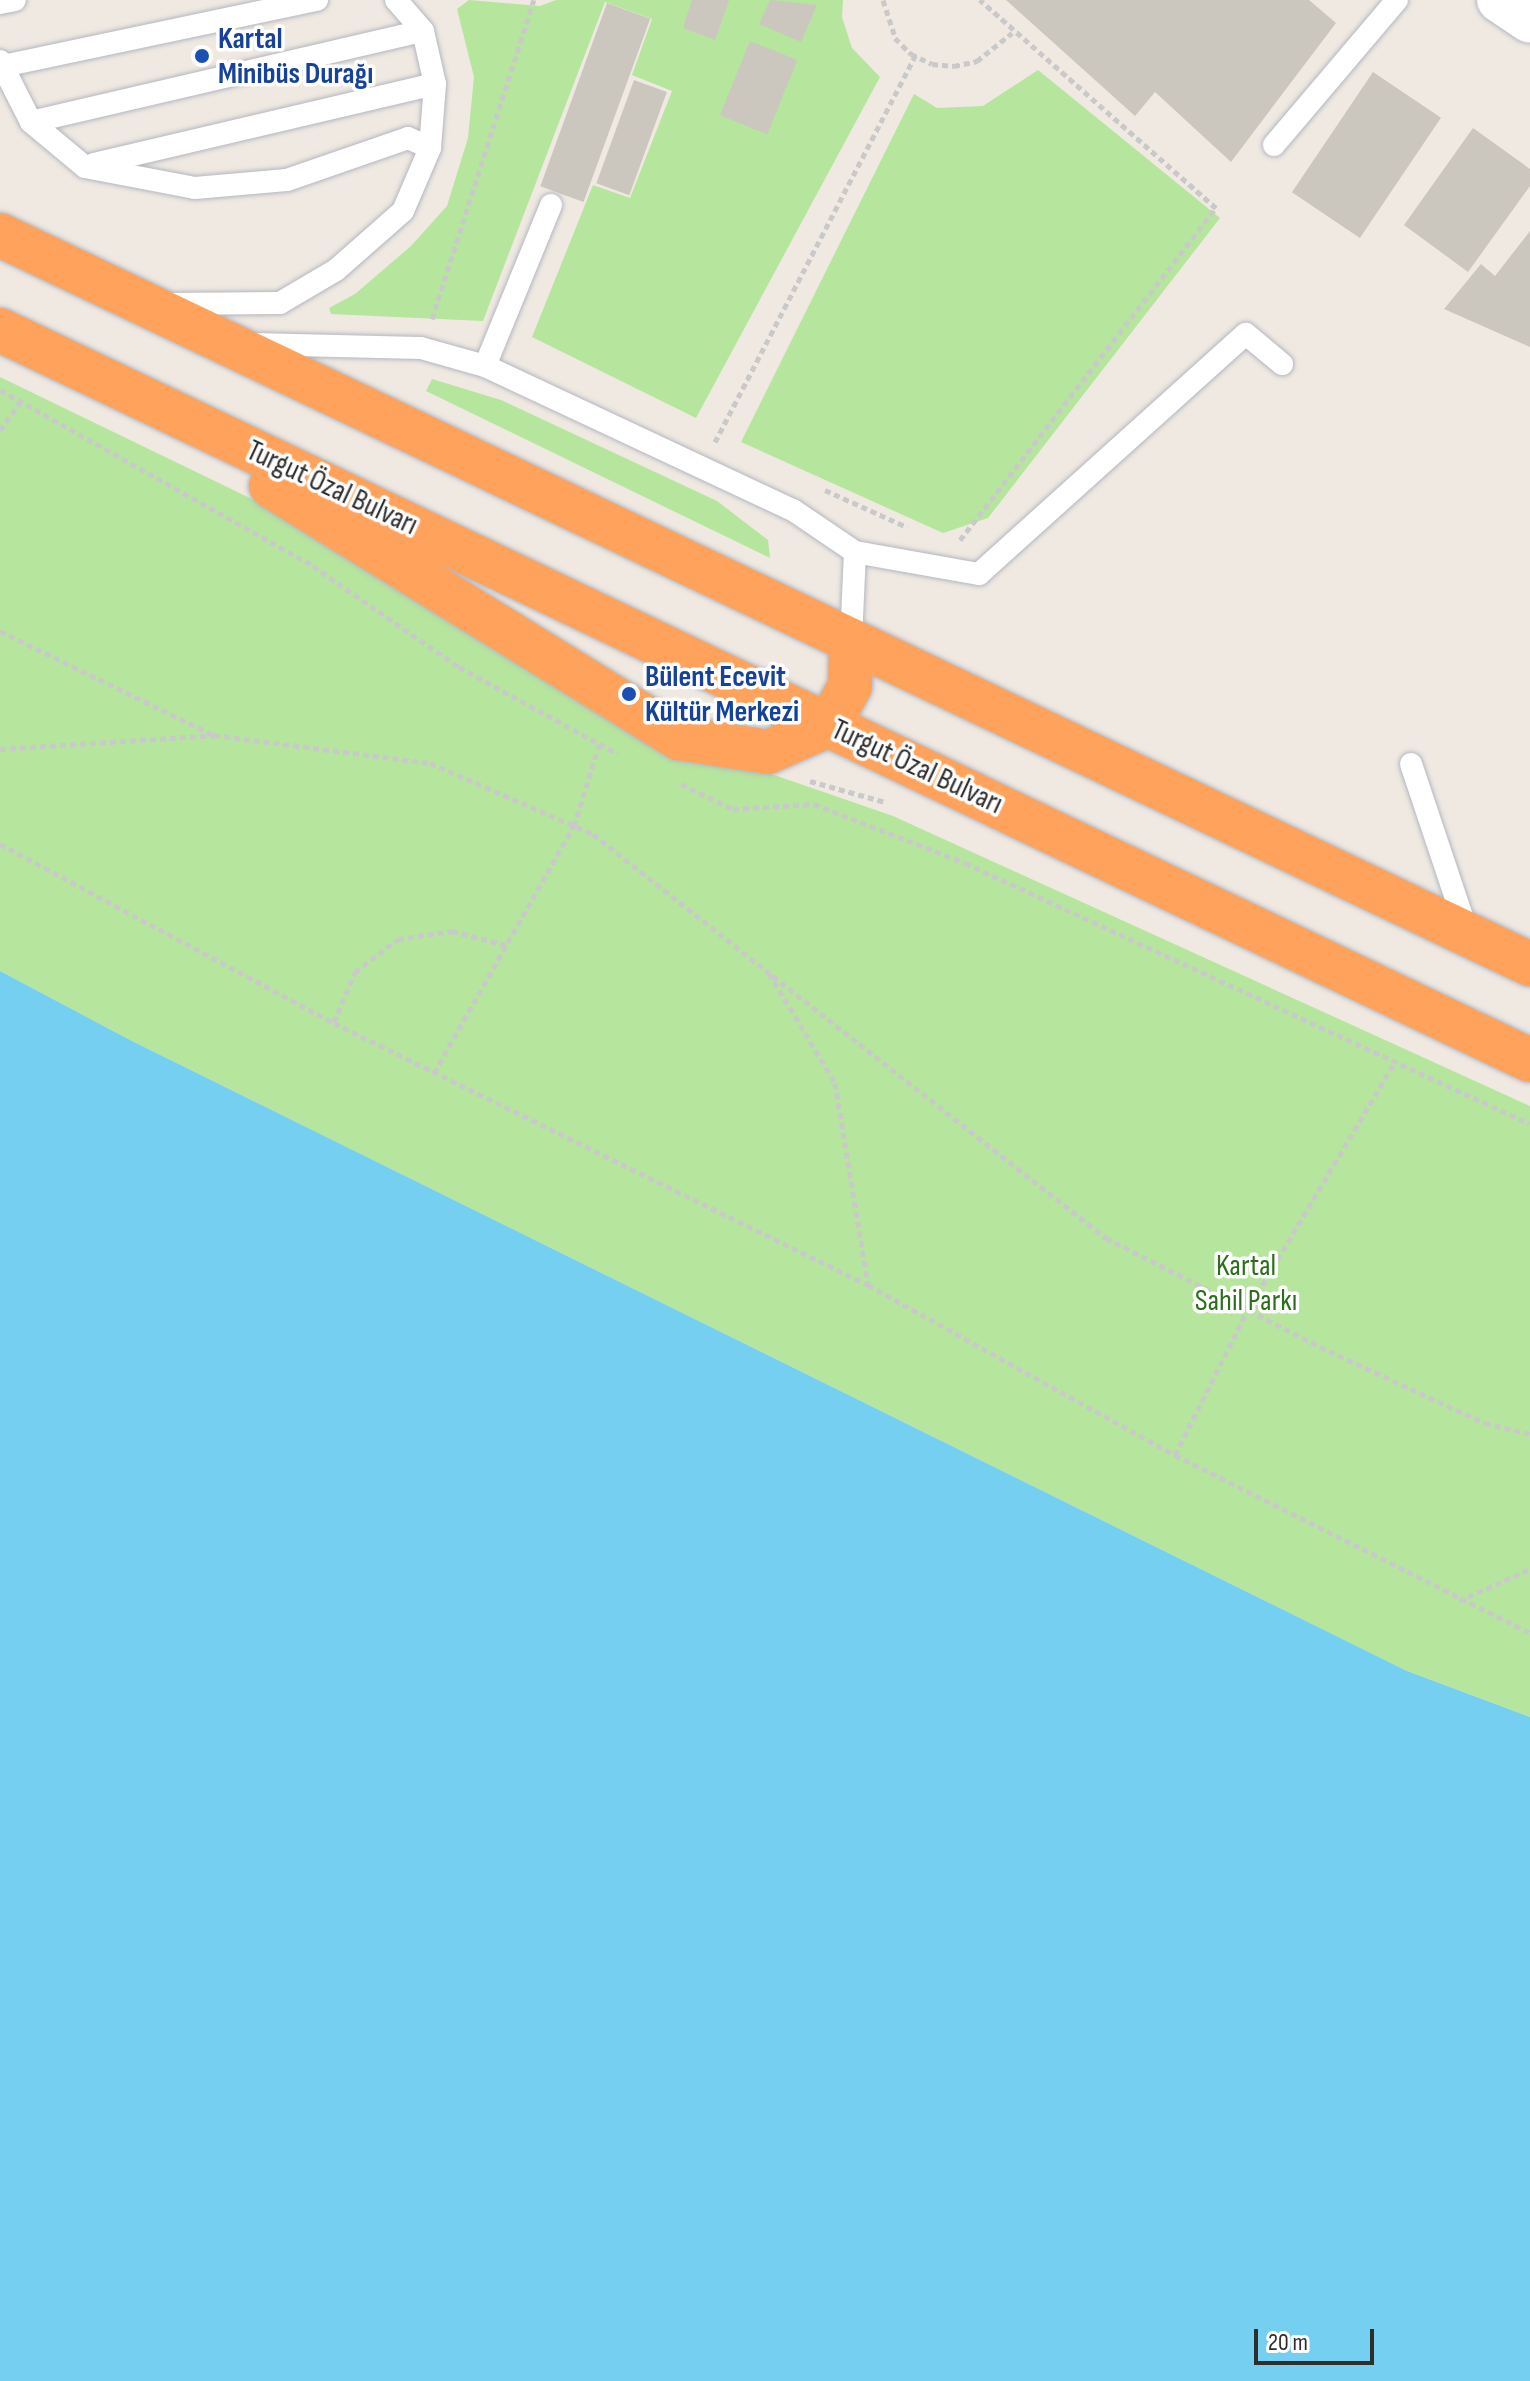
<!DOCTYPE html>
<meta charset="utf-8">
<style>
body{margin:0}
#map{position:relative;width:1530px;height:2381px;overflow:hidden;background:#efe9e1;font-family:"Sofia Sans Condensed",sans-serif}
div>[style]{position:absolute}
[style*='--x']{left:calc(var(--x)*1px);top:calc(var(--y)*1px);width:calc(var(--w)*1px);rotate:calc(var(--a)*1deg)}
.green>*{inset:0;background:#b6e59e}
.water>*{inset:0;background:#75cff0}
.building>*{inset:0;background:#cbc7bf;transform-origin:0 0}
.path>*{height:5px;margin-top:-2.5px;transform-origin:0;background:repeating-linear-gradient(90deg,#c9c9c9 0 6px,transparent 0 10px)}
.roads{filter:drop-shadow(0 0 2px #b4b7c1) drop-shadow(0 0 2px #b4b7c1)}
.lane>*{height:22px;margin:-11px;padding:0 11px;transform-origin:11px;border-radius:11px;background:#fff}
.secondary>*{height:44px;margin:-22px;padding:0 22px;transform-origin:22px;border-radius:22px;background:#fff}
.highway>*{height:44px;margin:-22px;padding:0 22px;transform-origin:22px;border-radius:22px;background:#ffa35c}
.dots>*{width:22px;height:22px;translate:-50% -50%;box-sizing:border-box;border:4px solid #fff;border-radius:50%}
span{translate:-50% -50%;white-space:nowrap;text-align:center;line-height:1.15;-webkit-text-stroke:7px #fff;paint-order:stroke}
.transit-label{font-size:30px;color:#164399;font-weight:700}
.left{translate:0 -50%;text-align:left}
.street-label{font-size:30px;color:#2e2e2e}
.park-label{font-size:30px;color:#2c6e1b}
.scale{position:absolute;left:1254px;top:2329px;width:120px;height:36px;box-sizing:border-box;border:4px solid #2e2e2e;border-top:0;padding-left:10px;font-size:24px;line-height:28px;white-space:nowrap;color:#2e2e2e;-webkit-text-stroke:6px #fff;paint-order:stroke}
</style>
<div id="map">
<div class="green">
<div style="clip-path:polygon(469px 0,540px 6px,556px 0,843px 0,842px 17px,852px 48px,880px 77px,696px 418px,532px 337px,593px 185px,630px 198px,672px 91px,632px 75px,652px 19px,605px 2px,483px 321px,331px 314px,329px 308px,355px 294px,411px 246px,447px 206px,468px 138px,474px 77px,457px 9px)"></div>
<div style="clip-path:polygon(1038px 70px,1220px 218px,988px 518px,943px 533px,741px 442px,914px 94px,937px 108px,983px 106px)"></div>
<div style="clip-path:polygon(0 377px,522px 630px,705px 751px,893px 816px,1530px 1106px,1530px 1717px,1407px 1671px,132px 1041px,0 971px)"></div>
<div style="clip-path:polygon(432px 379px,501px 400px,717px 501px,768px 540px,770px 558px,426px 391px)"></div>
</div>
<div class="water">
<div style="clip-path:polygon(0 971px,132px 1041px,1407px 1671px,1530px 1717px,1530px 2381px,0 2381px)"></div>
</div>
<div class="building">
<div style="clip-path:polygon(692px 0,729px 0,715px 40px,683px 28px)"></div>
<div style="clip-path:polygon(770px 0,817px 5px,801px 42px,759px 24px)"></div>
<div style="clip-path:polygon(1006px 0,1309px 0,1336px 23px,1231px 162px,1155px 92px,1135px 116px)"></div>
<div style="left:607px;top:3px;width:46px;height:195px;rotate:20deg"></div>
<div style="left:750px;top:41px;width:51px;height:80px;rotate:22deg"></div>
<div style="left:1373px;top:72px;width:82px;height:145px;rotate:34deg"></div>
<div style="left:634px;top:80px;width:35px;height:110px;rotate:20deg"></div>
<div style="clip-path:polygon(1473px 128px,1530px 169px,1530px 186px,1468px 272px,1404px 225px)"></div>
<div style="clip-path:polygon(1530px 231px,1530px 347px,1444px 309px,1481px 264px,1495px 276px)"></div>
</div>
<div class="path">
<div style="--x:883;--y:0;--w:40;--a:72"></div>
<div style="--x:895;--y:38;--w:23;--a:45"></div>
<div style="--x:911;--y:54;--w:23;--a:25"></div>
<div style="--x:932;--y:64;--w:22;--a:5"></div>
<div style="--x:954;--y:66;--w:24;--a:-12"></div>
<div style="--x:977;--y:61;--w:45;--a:-38.7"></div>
<div style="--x:432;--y:319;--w:335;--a:-72.3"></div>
<div style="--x:0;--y:390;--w:359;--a:29.3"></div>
<div style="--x:313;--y:566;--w:178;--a:34.7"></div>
<div style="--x:459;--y:667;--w:181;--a:28.7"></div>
<div style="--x:0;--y:430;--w:36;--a:-54"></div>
<div style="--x:715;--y:442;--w:435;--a:-62.6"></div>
<div style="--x:825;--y:490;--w:90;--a:24.3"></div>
<div style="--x:960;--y:540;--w:419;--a:-52.4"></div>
<div style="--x:1216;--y:208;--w:315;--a:-138.6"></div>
<div style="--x:0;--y:631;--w:235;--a:26"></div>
<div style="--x:0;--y:749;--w:214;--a:-3.7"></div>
<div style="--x:214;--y:735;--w:218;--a:7.4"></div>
<div style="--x:430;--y:763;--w:178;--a:23.5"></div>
<div style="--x:593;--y:834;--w:224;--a:38.3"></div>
<div style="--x:769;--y:973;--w:128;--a:59"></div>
<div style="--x:835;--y:1083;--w:205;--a:80.7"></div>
<div style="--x:810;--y:781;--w:78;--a:15.6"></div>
<div style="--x:681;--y:784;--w:58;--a:25.7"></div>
<div style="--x:733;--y:809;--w:81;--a:-3.5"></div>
<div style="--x:814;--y:804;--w:162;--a:21.3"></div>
<div style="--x:965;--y:863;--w:622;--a:24.79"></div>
<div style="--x:0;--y:844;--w:379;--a:28.2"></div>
<div style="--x:334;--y:1023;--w:595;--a:26.13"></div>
<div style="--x:868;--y:1285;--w:351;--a:29"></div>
<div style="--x:1175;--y:1455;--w:397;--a:26.6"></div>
<div style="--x:773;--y:976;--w:424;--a:38.2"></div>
<div style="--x:1106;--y:1238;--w:250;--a:26.9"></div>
<div style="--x:1329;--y:1351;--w:172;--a:24.8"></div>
<div style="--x:1485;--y:1423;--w:46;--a:13.7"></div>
<div style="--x:334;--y:1022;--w:54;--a:-67.2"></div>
<div style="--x:355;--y:972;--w:54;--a:-37.5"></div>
<div style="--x:398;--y:939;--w:55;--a:-8.4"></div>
<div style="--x:452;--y:931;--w:56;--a:14.5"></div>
<div style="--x:434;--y:1073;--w:284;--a:-60.5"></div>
<div style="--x:574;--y:826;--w:85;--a:-72.8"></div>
<div style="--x:1175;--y:1455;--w:161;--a:-63.4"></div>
<div style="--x:1247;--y:1311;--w:290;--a:-59.3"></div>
<div style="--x:1459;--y:1601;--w:78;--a:-24.3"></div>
</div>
<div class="roads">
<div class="lane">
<div style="--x:0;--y:3;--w:15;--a:-11"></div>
<div style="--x:0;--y:61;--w:68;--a:63.1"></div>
<div style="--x:31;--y:122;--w:70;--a:39.8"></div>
<div style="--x:85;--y:167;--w:112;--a:10.8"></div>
<div style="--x:195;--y:188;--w:92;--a:-5"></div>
<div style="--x:287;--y:180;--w:128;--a:-19.1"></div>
<div style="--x:408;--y:138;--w:24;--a:24"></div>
<div style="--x:3;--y:66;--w:321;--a:-11.9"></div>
<div style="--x:31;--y:122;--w:402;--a:-13.1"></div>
<div style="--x:1274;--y:145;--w:190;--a:-49.7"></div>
<div style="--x:94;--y:164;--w:350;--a:-13.2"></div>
<div style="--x:164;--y:304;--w:116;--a:-0.5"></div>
<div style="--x:280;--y:303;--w:65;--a:-30.5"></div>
<div style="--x:336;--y:270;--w:89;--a:-41.4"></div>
<div style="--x:403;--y:211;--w:69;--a:-66.8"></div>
<div style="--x:430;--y:148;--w:64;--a:-85.5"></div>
<div style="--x:435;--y:84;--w:54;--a:-102.8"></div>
<div style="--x:423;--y:31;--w:41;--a:-131.1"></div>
<div style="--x:253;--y:344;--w:168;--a:1.4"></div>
<div style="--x:421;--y:348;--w:66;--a:15.7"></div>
<div style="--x:485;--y:366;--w:340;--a:25.1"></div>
<div style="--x:793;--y:510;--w:75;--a:34.1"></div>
<div style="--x:855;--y:552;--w:89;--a:92.6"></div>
<div style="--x:485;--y:366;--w:174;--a:-67.7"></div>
<div style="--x:855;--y:552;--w:126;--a:10.1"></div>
<div style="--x:979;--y:574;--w:359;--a:-42"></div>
<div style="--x:1246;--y:334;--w:47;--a:39.8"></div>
<div style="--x:1411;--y:764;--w:179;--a:71.5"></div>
</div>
<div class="secondary">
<div style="--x:1499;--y:0;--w:37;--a:34"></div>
</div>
<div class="highway">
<div style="--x:0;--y:235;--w:1695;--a:25.48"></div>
<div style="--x:0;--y:330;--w:1695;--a:25.51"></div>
<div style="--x:271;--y:486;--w:480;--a:31.7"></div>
<div style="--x:679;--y:738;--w:90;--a:8.9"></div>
<div style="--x:768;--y:752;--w:67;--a:-23.9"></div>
<div style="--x:829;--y:725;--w:44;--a:-61.7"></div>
<div style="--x:850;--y:686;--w:45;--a:-88.7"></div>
</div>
</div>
<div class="dots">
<div style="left:202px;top:56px;background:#1a4fb4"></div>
<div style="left:629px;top:694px;background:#1a4fb4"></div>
</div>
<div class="transit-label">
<span class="left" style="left:218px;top:56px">Kartal<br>Minibüs Durağı</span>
<span class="left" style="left:645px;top:694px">Bülent Ecevi̇t<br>Kültür Merkezi̇</span>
</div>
<div class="street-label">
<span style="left:332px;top:488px;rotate:25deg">Turgut Özal Bulvarı</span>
<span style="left:917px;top:767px;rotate:25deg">Turgut Özal Bulvarı</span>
</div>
<div class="park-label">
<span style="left:1246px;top:1283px">Kartal<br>Sahil Parkı</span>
</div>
<div class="scale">20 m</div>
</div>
